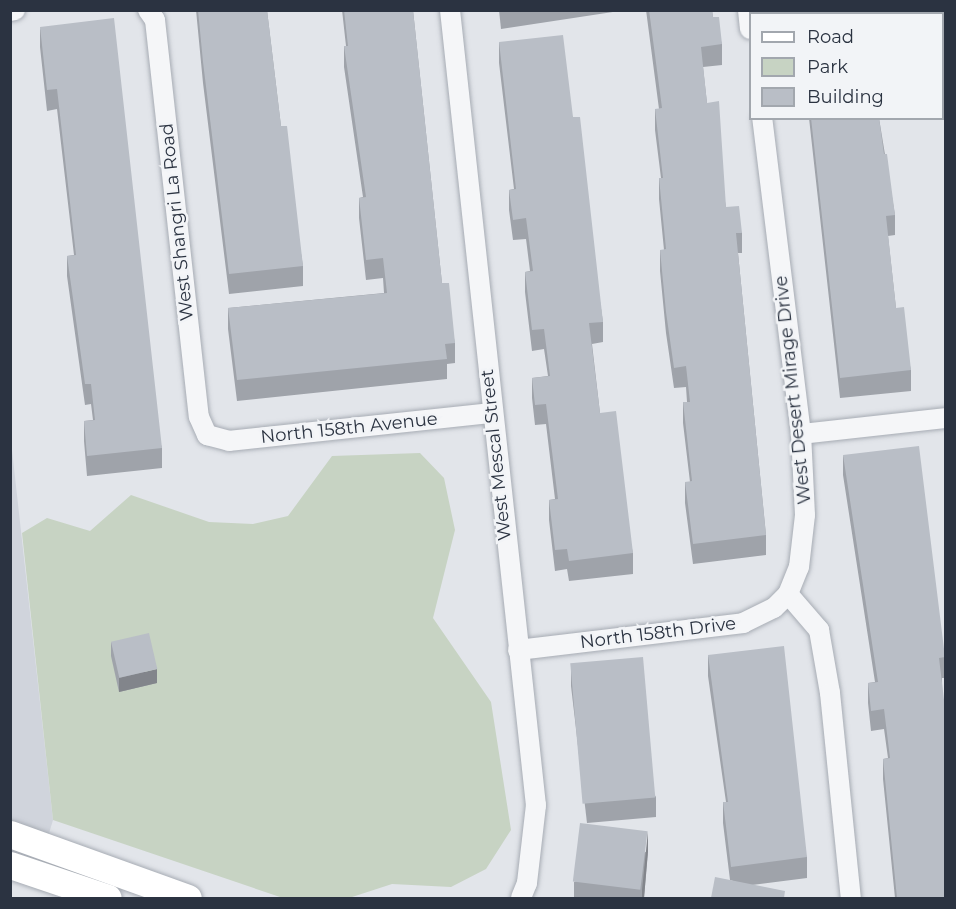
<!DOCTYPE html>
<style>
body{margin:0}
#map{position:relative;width:956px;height:909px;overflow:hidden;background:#e2e5ea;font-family:Montserrat,sans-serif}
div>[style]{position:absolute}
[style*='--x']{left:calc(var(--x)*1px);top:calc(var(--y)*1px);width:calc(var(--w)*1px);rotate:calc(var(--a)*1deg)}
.built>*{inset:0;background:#d0d4dc}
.green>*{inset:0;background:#c7d3c3}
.roads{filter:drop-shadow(0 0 2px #a7acb4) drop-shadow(0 0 2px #a7acb4)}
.street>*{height:20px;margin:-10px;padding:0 10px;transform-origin:10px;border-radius:10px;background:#f5f6f8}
.secondary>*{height:27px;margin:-13.5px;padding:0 13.5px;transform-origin:13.5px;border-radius:13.5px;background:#fff}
.wall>*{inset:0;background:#9fa3aa}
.shaded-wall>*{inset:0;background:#82858b}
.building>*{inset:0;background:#b9bec6;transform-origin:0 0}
span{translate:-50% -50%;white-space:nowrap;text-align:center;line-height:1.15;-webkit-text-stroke:5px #f2f4f7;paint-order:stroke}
.street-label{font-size:18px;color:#2b3341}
.frame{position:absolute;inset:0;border:12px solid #2b3341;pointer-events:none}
.legend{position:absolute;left:749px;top:12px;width:195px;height:108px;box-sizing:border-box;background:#f2f4f7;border:2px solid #a2a7ae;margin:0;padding:8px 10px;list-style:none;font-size:18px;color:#2b3341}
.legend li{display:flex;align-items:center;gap:12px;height:30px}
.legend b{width:30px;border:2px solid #a2a7ae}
</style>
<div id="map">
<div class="built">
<div style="clip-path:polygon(10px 432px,53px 820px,47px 840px,11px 828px)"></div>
</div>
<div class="green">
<div style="clip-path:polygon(420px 453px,444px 478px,455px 530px,433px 618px,491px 702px,511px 830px,486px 869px,451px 887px,392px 884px,349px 898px,283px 898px,53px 820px,22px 533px,47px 518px,90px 531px,131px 495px,209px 522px,253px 524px,288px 516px,332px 456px)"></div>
</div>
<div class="roads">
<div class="street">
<div style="--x:148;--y:10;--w:12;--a:55"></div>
<div style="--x:155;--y:20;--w:399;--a:83.7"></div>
<div style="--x:199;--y:417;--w:20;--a:66"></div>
<div style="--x:207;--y:435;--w:23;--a:15"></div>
<div style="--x:229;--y:441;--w:264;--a:-6.1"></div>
<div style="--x:450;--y:10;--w:800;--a:83.83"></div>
<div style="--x:536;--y:805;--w:79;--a:96.6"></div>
<div style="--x:527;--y:883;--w:16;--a:112"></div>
<div style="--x:748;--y:10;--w:19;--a:84"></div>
<div style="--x:10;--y:11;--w:5;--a:-11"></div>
<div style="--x:801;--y:434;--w:146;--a:-6.3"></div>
<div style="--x:788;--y:594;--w:48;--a:49.3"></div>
<div style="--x:819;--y:630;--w:64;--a:80.1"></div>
<div style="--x:830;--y:693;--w:206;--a:84.2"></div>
<div style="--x:518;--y:650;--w:227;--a:-6.8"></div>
<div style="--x:743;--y:623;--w:34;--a:-26"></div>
<div style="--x:774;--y:608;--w:20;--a:-45"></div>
<div style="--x:788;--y:594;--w:29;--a:-68"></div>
<div style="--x:799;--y:567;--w:52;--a:-83.4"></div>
<div style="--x:805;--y:515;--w:81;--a:-92.8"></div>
<div style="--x:801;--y:434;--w:318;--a:-97"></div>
</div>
<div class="secondary">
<div style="--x:10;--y:834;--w:189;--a:19.8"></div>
<div style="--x:10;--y:865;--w:103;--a:18.6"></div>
</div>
</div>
<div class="wall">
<div style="clip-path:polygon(196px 10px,267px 10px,281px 126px,303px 266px,303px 286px,229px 294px,203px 83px)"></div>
<div style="clip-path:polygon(342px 10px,413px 10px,442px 283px,455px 343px,455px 363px,447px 364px,447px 379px,237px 401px,228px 329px,228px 308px,384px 293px,383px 278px,366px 280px,359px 218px,359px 198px,363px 197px,344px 67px,344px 46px,346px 46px)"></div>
<div style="clip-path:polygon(499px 10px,626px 10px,501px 29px)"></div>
<div style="clip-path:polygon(646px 10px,712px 10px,713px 17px,722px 44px,722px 65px,703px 67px,707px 103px,726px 207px,742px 233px,742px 253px,738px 253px,766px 535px,766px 555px,693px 564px,685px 503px,685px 482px,690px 482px,683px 423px,683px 402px,687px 402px,686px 387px,674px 388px,666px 333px,660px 271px,660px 250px,664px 250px,659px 199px,659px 178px,661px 178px,655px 130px,655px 109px,659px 109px)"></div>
<div style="clip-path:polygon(943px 10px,945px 10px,945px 46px,943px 19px)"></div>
<div style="clip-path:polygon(40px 27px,162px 448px,162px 468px,87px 476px,84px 441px,84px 421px,93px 420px,91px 404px,85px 405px,67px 276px,67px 256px,74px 255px,57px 109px,47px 111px,40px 47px)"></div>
<div style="clip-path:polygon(499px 42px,573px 117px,603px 322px,603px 342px,592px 344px,600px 413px,633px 553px,633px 574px,569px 581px,567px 569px,555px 571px,549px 520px,549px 500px,555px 499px,546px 424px,535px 425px,532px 398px,532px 378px,548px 376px,544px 349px,532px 351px,525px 292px,525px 272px,530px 271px,526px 239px,513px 240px,509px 210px,509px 190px,514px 189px,499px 63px)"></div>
<div style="clip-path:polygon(809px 118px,879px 118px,895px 215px,895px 235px,888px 236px,896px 308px,911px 370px,911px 391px,840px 398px)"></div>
<div style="clip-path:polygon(843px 455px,945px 657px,945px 678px,942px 678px,945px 898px,895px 898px,883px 779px,883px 759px,888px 758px,884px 729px,871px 731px,868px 703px,868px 683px,875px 682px,843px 475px)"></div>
<div style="clip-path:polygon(111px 642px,157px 683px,119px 692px,111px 656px)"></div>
<div style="clip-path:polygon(708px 655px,807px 857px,807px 878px,752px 885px,785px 898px,730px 880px,723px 823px,723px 802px,726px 802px,708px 676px)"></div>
<div style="clip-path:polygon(571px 666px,656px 797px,656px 817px,587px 823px,571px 686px)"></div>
<div style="clip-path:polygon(648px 851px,644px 898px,574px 898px,574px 882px)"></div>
</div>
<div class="shaded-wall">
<div style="clip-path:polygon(157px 669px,157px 683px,119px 692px,119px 678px)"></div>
<div style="clip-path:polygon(648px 831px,648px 851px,644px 898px,642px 898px,642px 890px)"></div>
</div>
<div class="building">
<div style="clip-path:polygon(198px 10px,267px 10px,281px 126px,287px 126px,303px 266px,229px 274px,203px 62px)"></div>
<div style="clip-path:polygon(344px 10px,413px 10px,442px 283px,449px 283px,455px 343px,445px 344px,447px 359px,237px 380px,228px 308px,387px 293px,383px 258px,366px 260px,359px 198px,366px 197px,344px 46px,348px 46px)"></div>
<div style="clip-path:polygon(649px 10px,712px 10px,713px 17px,719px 17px,722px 44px,701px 47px,707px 103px,719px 101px,726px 207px,739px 206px,742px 233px,736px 233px,766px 535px,693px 544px,685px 482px,692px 481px,683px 402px,690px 402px,686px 366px,674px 368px,666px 312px,660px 250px,666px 249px,659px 178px,663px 178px,655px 109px,662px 108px)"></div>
<div style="clip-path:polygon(839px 10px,860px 10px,860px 14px,815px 14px)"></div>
<div style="clip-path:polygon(944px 10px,945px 10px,945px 25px)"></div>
<div style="clip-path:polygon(114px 18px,162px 448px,87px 456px,84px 421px,95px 420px,91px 384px,85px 384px,67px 256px,76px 255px,57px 89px,47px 90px,40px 27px)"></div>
<div style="clip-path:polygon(563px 35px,573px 117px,580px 117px,603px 322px,589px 323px,600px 413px,616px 411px,633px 553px,569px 561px,567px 549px,555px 550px,549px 500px,558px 499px,546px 404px,535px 405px,532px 378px,550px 376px,544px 329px,532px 330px,525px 272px,533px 271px,526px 218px,513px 220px,509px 190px,516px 189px,499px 42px)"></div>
<div style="clip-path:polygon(811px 118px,879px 118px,884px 154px,887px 154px,895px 215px,886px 216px,896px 308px,904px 307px,911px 370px,840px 378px)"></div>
<div style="clip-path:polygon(919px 446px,945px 657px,939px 658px,945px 708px,945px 898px,897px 898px,883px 759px,890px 758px,884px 709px,871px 711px,868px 683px,878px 682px,843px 455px)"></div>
<div style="left:149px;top:633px;width:37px;height:39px;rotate:77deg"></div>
<div style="clip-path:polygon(784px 646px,807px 857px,731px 867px,723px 802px,728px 802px,708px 655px)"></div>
<div style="left:643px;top:657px;width:141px;height:73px;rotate:85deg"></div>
<div style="left:580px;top:823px;width:68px;height:59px;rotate:7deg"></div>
<div style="clip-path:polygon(715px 877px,785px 891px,784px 898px,711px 898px)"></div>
</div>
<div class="street-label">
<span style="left:177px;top:222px;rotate:-96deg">West Shangri La Road</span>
<span style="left:793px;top:390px;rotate:-96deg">West Desert Mirage Drive</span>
<span style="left:349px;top:428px;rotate:-6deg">North 158th Avenue</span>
<span style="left:496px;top:455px;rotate:-96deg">West Mescal Street</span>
<span style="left:658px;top:633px;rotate:-7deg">North 158th Drive</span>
</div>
<div class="frame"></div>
<ul class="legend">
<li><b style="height:8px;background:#fff"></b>Road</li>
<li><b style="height:16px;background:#c7d3c3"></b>Park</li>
<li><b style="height:16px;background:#b9bec6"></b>Building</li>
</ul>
</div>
